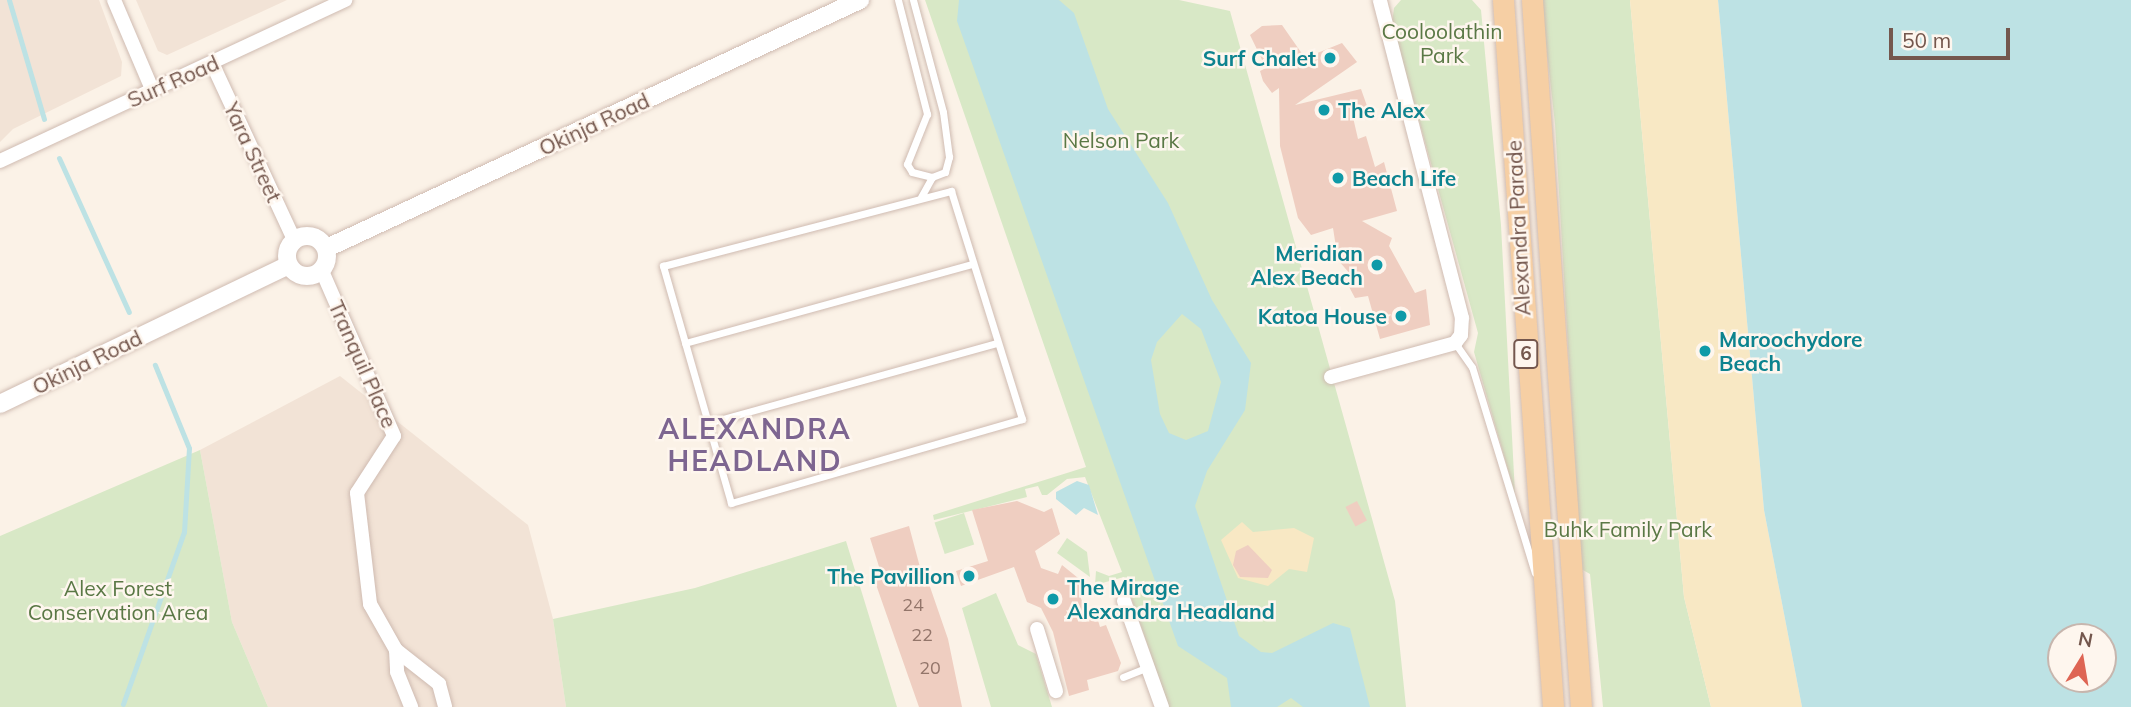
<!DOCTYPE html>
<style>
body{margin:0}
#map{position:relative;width:2131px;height:707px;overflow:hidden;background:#fbf2e7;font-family:Mulish,sans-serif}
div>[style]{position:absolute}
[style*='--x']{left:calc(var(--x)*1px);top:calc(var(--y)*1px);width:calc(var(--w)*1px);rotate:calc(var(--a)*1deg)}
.residential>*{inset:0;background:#f2e3d6}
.green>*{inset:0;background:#d8e8c6;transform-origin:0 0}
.sand>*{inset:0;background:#f8e8c4}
.water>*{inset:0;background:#bde2e4}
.stream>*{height:5px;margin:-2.5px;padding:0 2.5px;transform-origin:2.5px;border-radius:2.5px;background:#bde2e4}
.building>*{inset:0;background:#efcec1;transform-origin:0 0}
.roads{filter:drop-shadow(0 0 2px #cfbbb1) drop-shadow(0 0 2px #cfbbb1)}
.service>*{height:7px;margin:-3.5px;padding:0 3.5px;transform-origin:3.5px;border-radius:3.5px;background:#fff}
.minor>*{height:14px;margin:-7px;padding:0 7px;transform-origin:7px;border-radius:7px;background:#fff}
.tertiary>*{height:18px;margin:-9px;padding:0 9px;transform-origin:9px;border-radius:9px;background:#fff}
.tertiary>.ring{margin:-9px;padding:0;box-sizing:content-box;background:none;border:18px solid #fff;border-radius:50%}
.primary>*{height:21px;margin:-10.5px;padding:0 10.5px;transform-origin:10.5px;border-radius:10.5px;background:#f6cfa4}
.dots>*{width:19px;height:19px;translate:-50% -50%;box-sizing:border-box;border:4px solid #fef6ee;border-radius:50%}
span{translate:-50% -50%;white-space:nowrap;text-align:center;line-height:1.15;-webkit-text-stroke:5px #fef6ee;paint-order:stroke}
.number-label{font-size:18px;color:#93756a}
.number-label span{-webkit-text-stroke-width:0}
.shield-label span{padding:2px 5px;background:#fef6ee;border:2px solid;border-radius:5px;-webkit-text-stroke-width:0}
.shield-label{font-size:19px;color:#74574d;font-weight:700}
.park-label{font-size:21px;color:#5a7845}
.culture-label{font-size:21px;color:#0d838f;font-weight:700}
.right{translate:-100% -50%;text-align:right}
.left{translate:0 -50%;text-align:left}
.street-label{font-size:21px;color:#74574d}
.district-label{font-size:28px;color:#7d6590;font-weight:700;letter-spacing:2px}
.north{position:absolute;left:2047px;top:623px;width:70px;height:70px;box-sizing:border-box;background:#fef6ee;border:2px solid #c7b6ae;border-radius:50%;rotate:11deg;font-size:19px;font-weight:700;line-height:28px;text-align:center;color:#74574d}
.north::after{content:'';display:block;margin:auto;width:24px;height:32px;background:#de6554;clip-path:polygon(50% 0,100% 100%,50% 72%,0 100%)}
.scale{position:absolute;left:1889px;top:28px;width:121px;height:32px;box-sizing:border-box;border:4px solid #74574d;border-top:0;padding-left:9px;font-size:21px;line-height:24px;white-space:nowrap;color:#74574d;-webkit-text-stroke:5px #fef6ee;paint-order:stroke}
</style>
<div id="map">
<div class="residential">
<div style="clip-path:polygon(0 0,99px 0,122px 62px,121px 76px,13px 129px,0 142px)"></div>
<div style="clip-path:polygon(136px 0,287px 0,167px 55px,158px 51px)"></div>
<div style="clip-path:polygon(340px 376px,528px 525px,553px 619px,566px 707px,268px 707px,232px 622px,200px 450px)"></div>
</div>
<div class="green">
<div style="clip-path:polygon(925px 0,1179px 0,1230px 11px,1395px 601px,1406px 707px,1169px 707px,1124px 577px,1095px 585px,1096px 571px,1109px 576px,1122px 572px,1085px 477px,1067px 479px,1047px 495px,1042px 495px,1038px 486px,1025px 489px,1027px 497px,934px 520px,933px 515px,1086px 467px)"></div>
<div style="clip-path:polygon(1401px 0,1472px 0,1481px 10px,1501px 225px,1515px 494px,1474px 352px,1478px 333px,1392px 23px,1394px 8px)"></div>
<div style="clip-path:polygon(1541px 0,1630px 0,1684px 597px,1711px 707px,1603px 707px,1590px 574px,1581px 569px,1555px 124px)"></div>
<div style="clip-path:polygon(200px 450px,232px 622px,268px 707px,0 707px,0 536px)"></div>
<div style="left:964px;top:513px;width:33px;height:31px;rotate:72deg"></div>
<div style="clip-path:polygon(1067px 538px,1087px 552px,1090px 577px,1057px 553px)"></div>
<div style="clip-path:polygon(846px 541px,897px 707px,566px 707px,553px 619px,695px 588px)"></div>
<div style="clip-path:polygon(996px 593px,1018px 645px,1036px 654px,1052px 707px,991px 707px,962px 608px)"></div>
</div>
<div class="sand">
<div style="clip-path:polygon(1630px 0,1718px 0,1764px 510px,1802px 707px,1711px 707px,1684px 597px)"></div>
<div style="clip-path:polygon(1242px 522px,1253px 532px,1294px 528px,1314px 538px,1307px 572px,1289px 569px,1268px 586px,1238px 578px,1221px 540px)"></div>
</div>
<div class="water">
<div style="clip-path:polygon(evenodd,959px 0,1059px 0,1074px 13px,1108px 109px,1168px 203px,1212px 300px,1251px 363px,1245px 410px,1207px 471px,1195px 506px,1239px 636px,1261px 652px,1272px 653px,1333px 623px,1350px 628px,1370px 707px,1303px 707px,1291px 698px,1277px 707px,1231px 707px,1227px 678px,1178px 646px,957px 21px,959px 0,1182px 314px,1201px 329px,1221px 382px,1208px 431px,1186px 440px,1169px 433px,1160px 414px,1151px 360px,1157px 342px,1182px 314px)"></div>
<div style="clip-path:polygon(evenodd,1718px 0,2131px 0,2131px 707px,1802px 707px,1764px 510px,1718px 0,2061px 637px,2103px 637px,2103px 679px,2061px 679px,2061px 637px)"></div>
<div style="clip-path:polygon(1077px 481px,1089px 485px,1098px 515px,1084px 508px,1076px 515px,1056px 499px,1056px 492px)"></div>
</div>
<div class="stream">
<div style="--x:9;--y:0;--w:124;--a:73.6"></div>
<div style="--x:59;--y:158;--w:169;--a:65.6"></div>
<div style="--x:123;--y:704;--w:182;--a:-70.5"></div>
<div style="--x:184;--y:532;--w:84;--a:-86.6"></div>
<div style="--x:189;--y:448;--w:90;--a:-112.3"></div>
</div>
<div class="building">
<div style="clip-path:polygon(1282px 25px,1305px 58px,1342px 43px,1357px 62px,1295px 105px,1361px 89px,1367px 106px,1352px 113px,1358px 139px,1366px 136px,1375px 167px,1384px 162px,1397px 211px,1362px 221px,1392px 238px,1389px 246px,1415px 293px,1426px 289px,1430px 325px,1380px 339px,1368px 296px,1355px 298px,1347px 283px,1351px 275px,1338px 260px,1333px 228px,1311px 235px,1298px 218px,1280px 146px,1279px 88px,1272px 93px,1263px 81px,1260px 71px,1266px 68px,1250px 35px,1262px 26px)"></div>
<div style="clip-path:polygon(1017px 501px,1044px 512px,1052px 508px,1060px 534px,1035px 551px,1041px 568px,1058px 574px,1062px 565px,1083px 582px,1088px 588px,1079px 594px,1090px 619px,1097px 617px,1100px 627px,1106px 625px,1121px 663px,1118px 671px,1087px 680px,1089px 690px,1069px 696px,1053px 632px,1041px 608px,1027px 602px,1014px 567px,961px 586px,956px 571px,988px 561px,972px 510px)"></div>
<div style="left:1357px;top:501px;width:22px;height:13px;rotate:63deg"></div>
<div style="clip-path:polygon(909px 526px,925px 586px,929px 584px,948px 639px,962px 707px,919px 707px,873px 576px,881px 573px,870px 538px)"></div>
<div style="clip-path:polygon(1248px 545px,1272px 570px,1268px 578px,1240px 577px,1233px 565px,1236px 551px)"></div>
</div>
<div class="roads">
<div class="service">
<div style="--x:898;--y:0;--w:118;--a:75.7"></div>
<div style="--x:927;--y:114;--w:54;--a:111.8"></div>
<div style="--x:907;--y:164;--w:9;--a:58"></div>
<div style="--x:912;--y:172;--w:21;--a:14"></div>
<div style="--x:932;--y:177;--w:14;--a:-21"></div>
<div style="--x:945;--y:172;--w:16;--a:-75"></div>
<div style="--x:949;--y:157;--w:45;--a:-97.6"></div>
<div style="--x:943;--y:112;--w:116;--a:-105"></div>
<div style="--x:951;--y:191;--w:239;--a:72.7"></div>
<div style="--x:1022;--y:419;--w:303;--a:163.9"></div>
<div style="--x:731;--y:503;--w:247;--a:-106"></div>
<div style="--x:663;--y:266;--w:298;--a:-14.6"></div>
<div style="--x:921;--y:197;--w:23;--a:-61"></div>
<div style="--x:685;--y:343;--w:298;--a:-15.4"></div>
<div style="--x:1455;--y:343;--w:29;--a:55"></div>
<div style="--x:1472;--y:367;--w:215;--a:73"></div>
<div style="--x:708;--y:423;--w:300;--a:-15.5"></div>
<div style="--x:1123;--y:677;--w:27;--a:-22"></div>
</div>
<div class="minor">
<div style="--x:114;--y:0;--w:97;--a:66.9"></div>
<div style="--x:212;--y:63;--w:195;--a:65.1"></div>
<div style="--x:0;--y:161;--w:381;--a:-25"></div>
<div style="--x:322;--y:271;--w:180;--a:66.4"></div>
<div style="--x:394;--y:436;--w:68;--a:123"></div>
<div style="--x:357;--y:493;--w:112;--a:83.3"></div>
<div style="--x:370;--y:604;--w:53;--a:60.5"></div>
<div style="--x:396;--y:650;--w:22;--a:87"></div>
<div style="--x:397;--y:672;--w:38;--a:68"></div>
<div style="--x:1331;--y:377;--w:129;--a:-15.3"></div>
<div style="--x:1455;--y:343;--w:10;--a:-53"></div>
<div style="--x:1461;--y:335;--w:17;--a:-87"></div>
<div style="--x:1462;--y:318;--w:328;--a:-104.5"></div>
<div style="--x:1124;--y:601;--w:113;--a:70.3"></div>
<div style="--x:1037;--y:629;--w:65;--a:73"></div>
<div style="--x:396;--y:650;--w:55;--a:38.3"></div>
<div style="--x:439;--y:684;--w:24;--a:75"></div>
</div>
<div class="tertiary">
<div class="ring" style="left:287px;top:236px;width:22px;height:22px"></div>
<div style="--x:329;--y:247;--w:586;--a:-24.95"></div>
<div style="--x:0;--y:404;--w:318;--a:-25.7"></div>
</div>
<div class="primary">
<div style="--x:1503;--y:0;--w:709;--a:85.95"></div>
<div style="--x:1532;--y:0;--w:709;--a:86.04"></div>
</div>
</div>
<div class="dots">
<div style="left:1330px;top:58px;background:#0f9aa8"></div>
<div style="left:1324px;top:110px;background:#0f9aa8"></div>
<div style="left:1338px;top:178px;background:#0f9aa8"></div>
<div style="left:1377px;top:265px;background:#0f9aa8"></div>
<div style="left:1401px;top:316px;background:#0f9aa8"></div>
<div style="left:1705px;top:351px;background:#0f9aa8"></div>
<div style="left:969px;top:576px;background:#0f9aa8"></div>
<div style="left:1053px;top:599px;background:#0f9aa8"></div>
</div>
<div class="number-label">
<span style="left:913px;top:605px">24</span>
<span style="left:922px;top:635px">22</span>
<span style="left:930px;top:668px">20</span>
</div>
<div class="shield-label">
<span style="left:1526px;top:354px">6</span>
</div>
<div class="park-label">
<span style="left:1442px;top:43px">Cooloolathin<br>Park</span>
<span style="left:1121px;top:140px">Nelson Park</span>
<span style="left:1628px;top:529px">Buhk Family Park</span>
<span style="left:118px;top:600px">Alex Forest<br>Conservation Area</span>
</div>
<div class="culture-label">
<span class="right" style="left:1316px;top:58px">Surf Chalet</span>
<span class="left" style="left:1338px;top:110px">The Alex</span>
<span class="left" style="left:1352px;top:178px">Beach Life</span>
<span class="right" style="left:1363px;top:265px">Meridian<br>Alex Beach</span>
<span class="right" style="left:1387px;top:316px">Katoa House</span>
<span class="left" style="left:1719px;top:351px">Maroochydore<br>Beach</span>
<span class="right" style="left:955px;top:576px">The Pavillion</span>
<span class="left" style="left:1067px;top:599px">The Mirage<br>Alexandra Headland</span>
</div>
<div class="street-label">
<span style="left:173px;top:81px;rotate:-24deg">Surf Road</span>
<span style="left:594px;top:124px;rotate:-25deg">Okinja Road</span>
<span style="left:253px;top:152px;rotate:65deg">Yara Street</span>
<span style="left:1518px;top:228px;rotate:-93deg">Alexandra Parade</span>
<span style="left:87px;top:362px;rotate:-26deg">Okinja Road</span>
<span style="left:363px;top:364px;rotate:66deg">Tranquil Place</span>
</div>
<div class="district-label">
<span style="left:755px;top:445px">ALEXANDRA<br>HEADLAND</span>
</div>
<div class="north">N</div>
<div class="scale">50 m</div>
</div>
